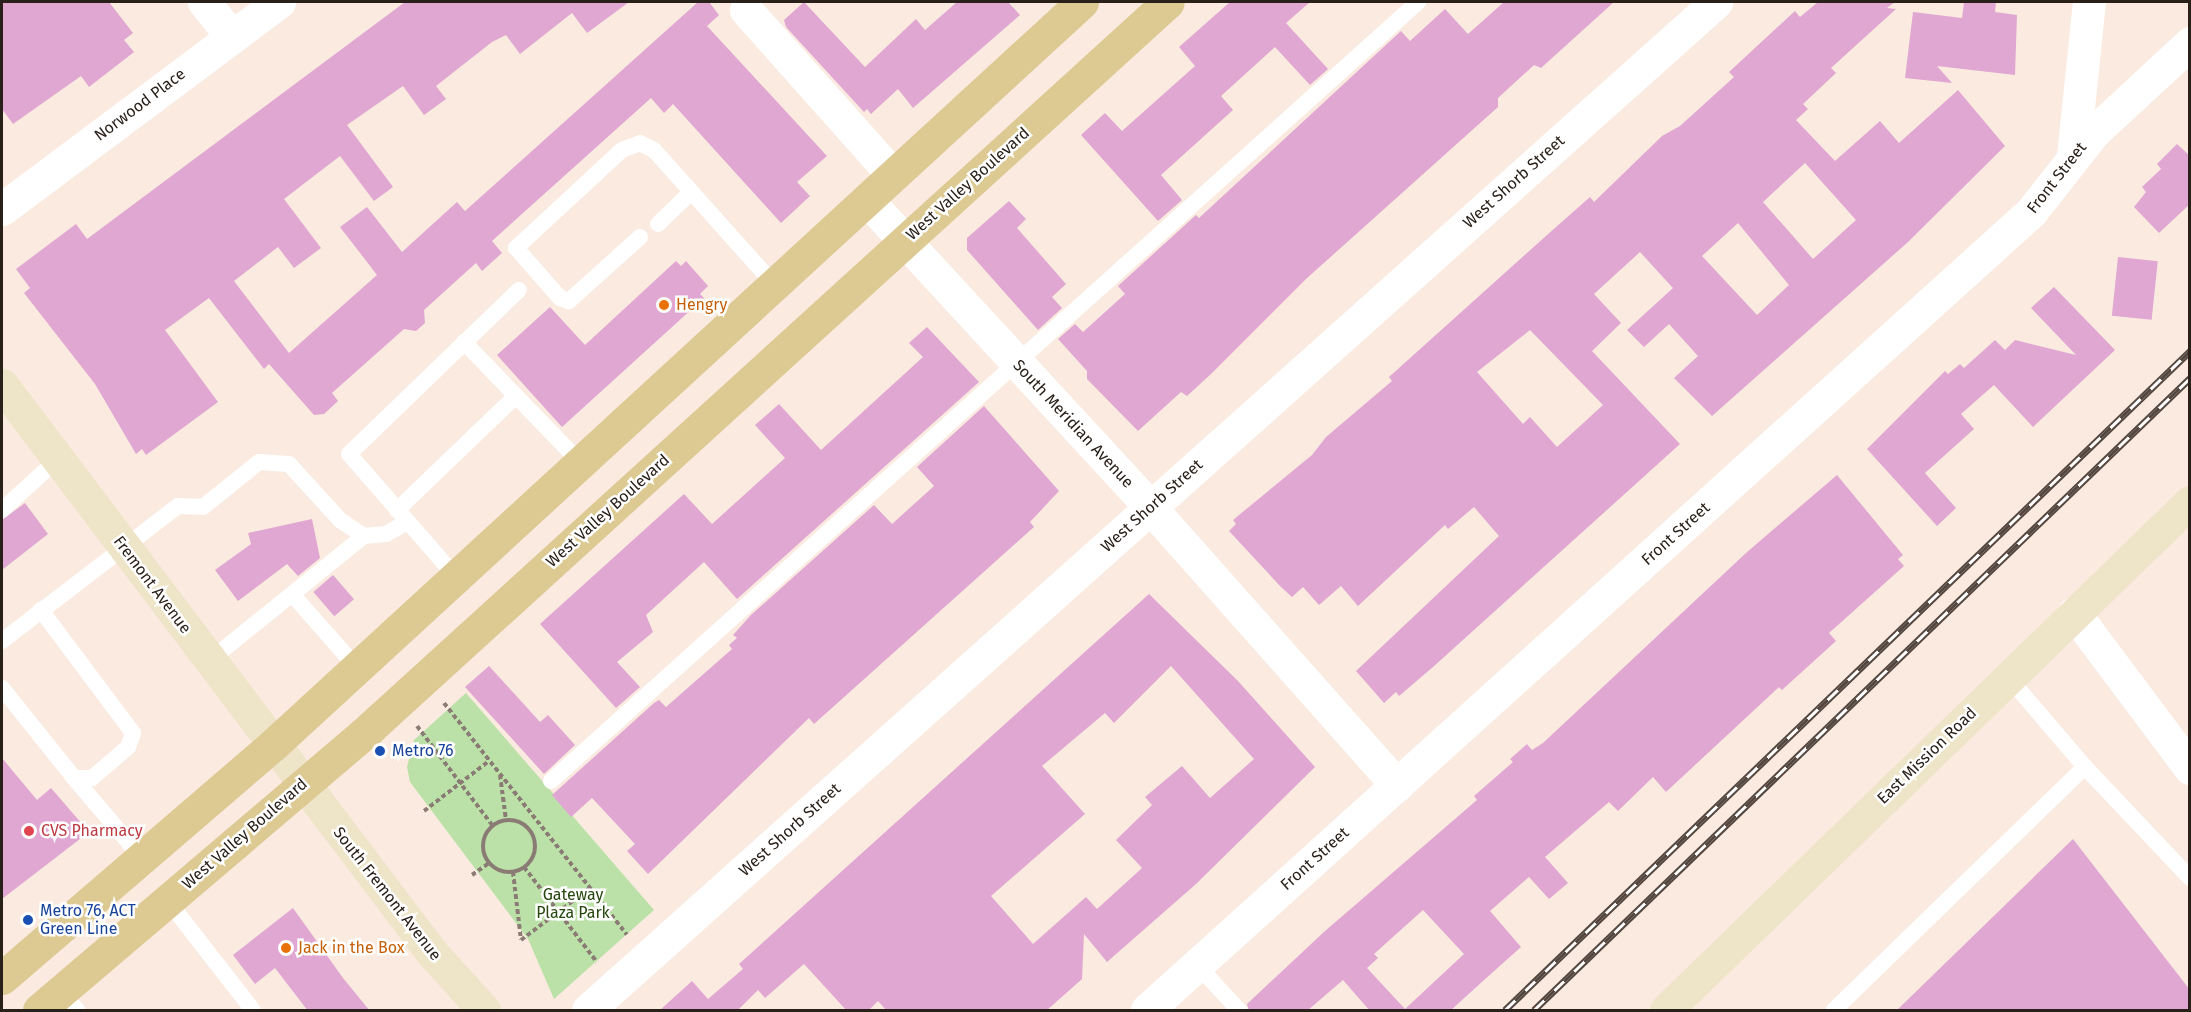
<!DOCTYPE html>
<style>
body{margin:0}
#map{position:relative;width:2191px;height:1012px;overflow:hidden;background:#fbeae0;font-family:"Fira Sans",sans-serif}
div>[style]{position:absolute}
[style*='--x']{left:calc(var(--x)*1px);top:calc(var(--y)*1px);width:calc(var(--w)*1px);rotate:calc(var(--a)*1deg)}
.green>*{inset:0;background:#bbe1a8}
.building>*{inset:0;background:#dfa7d2;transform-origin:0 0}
.path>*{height:4px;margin-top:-2px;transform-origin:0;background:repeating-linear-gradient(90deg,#8a7c75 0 4.5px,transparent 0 7.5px)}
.path>.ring{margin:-2px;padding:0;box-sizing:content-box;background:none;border:4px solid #8a7c75;border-radius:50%}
.lane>*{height:16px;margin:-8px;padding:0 8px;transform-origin:8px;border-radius:8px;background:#fff}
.street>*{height:33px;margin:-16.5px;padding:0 16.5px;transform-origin:16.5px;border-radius:16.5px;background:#fff}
.secondary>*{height:33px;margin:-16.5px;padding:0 16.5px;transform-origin:16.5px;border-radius:16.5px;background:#eee4c8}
.primary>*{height:33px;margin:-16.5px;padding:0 16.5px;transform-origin:16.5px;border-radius:16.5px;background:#ddc992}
.rail>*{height:7px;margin-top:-3.5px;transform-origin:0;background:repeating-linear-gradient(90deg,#fff 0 14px,#534740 0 28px);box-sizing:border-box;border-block:2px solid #534740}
.dots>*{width:16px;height:16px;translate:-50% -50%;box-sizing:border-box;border:3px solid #fff;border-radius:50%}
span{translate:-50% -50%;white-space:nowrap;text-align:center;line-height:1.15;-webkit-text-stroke:5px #fff;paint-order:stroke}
.street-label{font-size:16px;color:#2a201a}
.food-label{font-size:16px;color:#c56008}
.left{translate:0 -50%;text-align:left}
.transit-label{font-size:16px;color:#164399}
.health-label{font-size:16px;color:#be3a42}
.park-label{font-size:16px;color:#25470d}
.frame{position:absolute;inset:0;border:3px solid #2a201a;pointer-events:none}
</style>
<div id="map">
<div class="green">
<div style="clip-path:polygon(466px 693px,654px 910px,554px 999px,528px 939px,410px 782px,407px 767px,414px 740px)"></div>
</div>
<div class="building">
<div style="clip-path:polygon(2px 2px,109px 2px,133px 33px,124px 40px,134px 52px,89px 87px,81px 76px,13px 124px,2px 109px)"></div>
<div style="clip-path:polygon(405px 2px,629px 2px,587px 33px,572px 13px,520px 54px,506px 35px,492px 42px,436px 86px,446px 99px,424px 115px,403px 86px,347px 125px,393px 187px,374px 201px,340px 156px,284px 199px,321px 248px,294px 268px,278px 247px,234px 281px,289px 353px,377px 275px,340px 227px,367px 207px,402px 252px,457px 202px,465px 211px,698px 2px,709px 2px,719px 15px,707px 26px,827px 156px,797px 182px,810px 196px,781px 223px,673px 104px,664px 113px,651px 98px,492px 241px,502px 253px,482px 271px,476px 263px,424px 310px,425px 323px,416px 331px,404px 329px,332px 393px,338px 401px,324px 414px,314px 415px,269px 364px,264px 369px,209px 298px,165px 330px,218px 402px,146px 455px,142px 449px,136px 454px,95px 384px,24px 293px,30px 288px,16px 269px,76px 224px,87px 239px)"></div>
<div style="clip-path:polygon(804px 2px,865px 67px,916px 19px,925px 30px,957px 2px,1008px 2px,1020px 15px,913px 108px,898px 89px,871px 114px,867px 109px,864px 112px,786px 27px,784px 20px)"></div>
<div style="clip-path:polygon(1230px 2px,1310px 2px,1286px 23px,1328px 69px,1310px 85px,1275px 47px,1221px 96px,1233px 110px,1161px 175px,1182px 200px,1158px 221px,1081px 135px,1105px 113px,1122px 131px,1195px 66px,1179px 47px)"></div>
<div style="clip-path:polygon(1504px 2px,1614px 2px,1541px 68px,1534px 65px,1498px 98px,1498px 107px,1306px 279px,1211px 374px,1187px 396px,1181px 392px,1138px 431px,1087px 379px,1087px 371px,1058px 339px,1075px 324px,1083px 332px,1125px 294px,1118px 286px,1196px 215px,1199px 218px,1401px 31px,1410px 41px,1445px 9px,1468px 34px)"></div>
<div style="clip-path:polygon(evenodd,1818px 2px,1895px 2px,1887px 8px,1896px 9px,1831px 68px,1836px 73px,1803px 104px,1808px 109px,1796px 120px,1835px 161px,1880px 121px,1899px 143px,1958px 90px,2005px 146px,1908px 242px,1712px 416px,1674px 378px,1698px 356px,1669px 324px,1644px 347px,1627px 330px,1673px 288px,1640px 252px,1594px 294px,1621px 323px,1592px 351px,1680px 444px,1433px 667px,1399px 696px,1396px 692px,1384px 703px,1356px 671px,1499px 536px,1474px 507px,1448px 529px,1445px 525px,1358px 606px,1341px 586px,1319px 605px,1303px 587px,1292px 597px,1280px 586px,1229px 531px,1236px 524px,1233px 520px,1312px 455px,1326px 437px,1392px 381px,1389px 377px,1547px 235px,1590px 197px,1594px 202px,1662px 136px,1680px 126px,1734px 77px,1729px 72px,1795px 11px,1800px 17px,1818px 2px,1805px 163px,1856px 220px,1813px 259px,1763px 202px,1805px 163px,1818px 2px,1738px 223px,1789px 285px,1757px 315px,1702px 256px,1738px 223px,1818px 2px,1530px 330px,1603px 405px,1557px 447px,1530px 417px,1523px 424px,1477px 372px,1530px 330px)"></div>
<div style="clip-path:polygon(1964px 2px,1996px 2px,1995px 12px,2017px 15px,2015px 75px,1937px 66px,1952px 83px,1905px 78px,1913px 12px,1962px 18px)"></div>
<div style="clip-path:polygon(2177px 144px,2190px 156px,2190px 204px,2159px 233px,2134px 207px,2146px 192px,2142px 187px,2161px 169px,2157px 164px)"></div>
<div style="clip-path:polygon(1009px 201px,1026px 219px,1017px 228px,1066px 284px,1052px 297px,1062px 308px,1038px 330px,967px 250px,967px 238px)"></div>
<div style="left:2118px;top:257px;width:40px;height:59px;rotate:6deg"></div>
<div style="clip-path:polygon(676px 261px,681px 266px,686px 261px,708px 286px,700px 294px,704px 298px,562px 427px,497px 355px,550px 307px,585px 345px)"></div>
<div style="clip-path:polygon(2054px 287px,2115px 350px,2033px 427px,1994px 385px,1961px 414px,1974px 429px,1925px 473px,1956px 508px,1937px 526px,1867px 449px,1945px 371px,1948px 374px,1960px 364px,1964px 368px,1995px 340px,2005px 350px,2015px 340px,2076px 355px,2031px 308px)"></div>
<div style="clip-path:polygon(927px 327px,979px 382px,737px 599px,704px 562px,646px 615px,653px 632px,617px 662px,640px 687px,616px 708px,540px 624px,684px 494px,712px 524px,785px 458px,755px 425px,779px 404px,821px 450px,923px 357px,909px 343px)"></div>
<div style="clip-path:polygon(984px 406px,1059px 491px,1030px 522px,1034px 527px,814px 724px,809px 718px,648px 874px,627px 851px,635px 844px,592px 798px,571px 817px,552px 795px,654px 703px,659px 700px,666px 707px,732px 649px,729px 645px,737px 638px,733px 635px,751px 615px,874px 505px,892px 524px,934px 486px,917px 467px)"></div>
<div style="clip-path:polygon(evenodd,1837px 475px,1903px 555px,1898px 559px,1904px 566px,1829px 633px,1836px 641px,1782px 690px,1779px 687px,1666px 792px,1653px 777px,1618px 811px,1609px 802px,1545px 857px,1568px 883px,1549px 899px,1529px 877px,1490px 911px,1521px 947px,1483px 981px,1450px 1011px,1370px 1011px,1343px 980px,1307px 1011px,1249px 1011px,1247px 1004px,1325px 931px,1477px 800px,1474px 796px,1513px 762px,1510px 759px,1527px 744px,1532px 750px,1543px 743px,1746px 553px,1837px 475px,1423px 910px,1464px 954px,1405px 1009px,1367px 968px,1378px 958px,1374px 954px,1423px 910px)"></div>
<div style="clip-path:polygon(25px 503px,48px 534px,2px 570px,2px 520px)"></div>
<div style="clip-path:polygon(312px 519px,320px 558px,298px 576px,287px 564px,238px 601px,215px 570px,251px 544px,248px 533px)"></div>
<div style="left:333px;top:575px;width:32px;height:26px;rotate:49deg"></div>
<div style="clip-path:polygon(evenodd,1149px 594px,1238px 681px,1315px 767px,1196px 884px,1107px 962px,1084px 934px,1082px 979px,1046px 1011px,887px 1011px,878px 1001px,868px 1011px,847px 1011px,804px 964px,765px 998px,758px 990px,737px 1011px,659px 1011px,692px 981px,708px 999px,743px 969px,739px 964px,1149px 594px,1171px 666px,1254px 759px,1210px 798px,1182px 766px,1145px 797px,1152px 805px,1116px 840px,1142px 868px,1097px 909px,1086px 897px,1033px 944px,991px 896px,1085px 814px,1042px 766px,1105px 713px,1114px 723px,1171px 666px)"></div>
<div style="clip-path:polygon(489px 666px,540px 722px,548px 715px,575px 745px,544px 774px,465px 687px)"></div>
<div style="clip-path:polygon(2px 758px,37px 800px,51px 788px,89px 832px,2px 899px)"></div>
<div style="clip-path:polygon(2073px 839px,2190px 990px,2190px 1011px,1896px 1011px)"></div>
<div style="clip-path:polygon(293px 908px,343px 978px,370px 1011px,308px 1011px,275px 968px,255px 984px,233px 955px)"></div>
</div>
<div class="path">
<div style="--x:444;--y:703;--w:295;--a:51.7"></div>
<div style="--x:417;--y:726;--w:126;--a:52.8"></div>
<div style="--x:500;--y:775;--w:45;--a:82.4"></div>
<div style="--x:424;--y:811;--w:82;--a:-37.6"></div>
<div class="ring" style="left:483px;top:820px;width:48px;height:48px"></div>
<div style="--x:524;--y:867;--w:120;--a:52.5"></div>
<div style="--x:513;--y:872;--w:68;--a:83.3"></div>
<div style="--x:472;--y:875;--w:21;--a:-35"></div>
<div style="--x:521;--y:940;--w:86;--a:-37"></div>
</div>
<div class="lane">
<div style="--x:658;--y:224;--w:46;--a:-44.1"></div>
<div style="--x:640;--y:237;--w:96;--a:138"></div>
<div style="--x:569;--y:301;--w:9;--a:-162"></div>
<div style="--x:560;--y:298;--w:67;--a:-131.3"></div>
<div style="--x:516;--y:248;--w:144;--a:-42.8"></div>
<div style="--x:622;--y:150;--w:19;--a:-21"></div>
<div style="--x:640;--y:143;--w:16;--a:27"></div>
<div style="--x:654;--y:150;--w:180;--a:48.2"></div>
<div style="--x:464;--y:342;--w:75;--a:46.1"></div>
<div style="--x:2;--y:510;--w:74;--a:-42.3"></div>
<div style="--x:397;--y:510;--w:165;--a:-43.8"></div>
<div style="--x:516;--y:396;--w:92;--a:45.9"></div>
<div style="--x:456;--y:577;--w:163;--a:-131"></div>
<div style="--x:349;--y:454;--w:236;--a:-44"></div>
<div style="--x:292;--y:594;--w:98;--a:48.7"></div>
<div style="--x:2;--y:641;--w:222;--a:-37.5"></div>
<div style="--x:178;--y:506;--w:25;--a:2"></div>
<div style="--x:203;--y:507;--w:72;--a:-38.8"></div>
<div style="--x:259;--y:462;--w:30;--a:4"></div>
<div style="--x:289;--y:464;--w:76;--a:47.7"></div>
<div style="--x:340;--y:520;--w:29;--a:34"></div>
<div style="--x:364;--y:536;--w:22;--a:-5"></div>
<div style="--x:386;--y:534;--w:24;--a:-30"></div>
<div style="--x:209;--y:661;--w:199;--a:-38.9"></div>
<div style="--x:2;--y:688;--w:115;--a:51.3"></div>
<div style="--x:74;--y:778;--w:18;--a:0"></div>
<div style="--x:92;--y:778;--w:48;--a:-40.7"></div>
<div style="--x:128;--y:747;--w:15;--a:-70"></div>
<div style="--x:133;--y:733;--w:154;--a:-126.8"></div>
<div style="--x:2085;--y:767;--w:153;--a:46.6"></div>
<div style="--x:74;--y:778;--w:105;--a:49.6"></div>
<div style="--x:551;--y:781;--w:1166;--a:-41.94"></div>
<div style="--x:168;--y:901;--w:138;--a:52.1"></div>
<div style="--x:1197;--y:965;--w:62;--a:47"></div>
<div style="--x:61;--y:992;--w:24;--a:48"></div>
<div style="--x:1834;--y:1010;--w:349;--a:-44.1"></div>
<div style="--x:2085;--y:767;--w:118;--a:-130.5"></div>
</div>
<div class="street">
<div style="--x:204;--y:2;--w:45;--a:51.3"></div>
<div style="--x:746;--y:10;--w:221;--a:48.3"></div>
<div style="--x:2073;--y:156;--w:155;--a:-84.1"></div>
<div style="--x:867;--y:200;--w:418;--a:47.3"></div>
<div style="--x:1150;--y:507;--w:372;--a:48.4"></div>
<div style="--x:2;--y:209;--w:346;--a:-36.8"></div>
<div style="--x:2074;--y:613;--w:194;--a:53.2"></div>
<div style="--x:588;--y:1010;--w:1513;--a:-41.78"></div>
<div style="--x:1147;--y:1010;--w:1191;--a:-42.07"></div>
<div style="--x:2031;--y:212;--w:102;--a:-51.8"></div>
<div style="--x:2094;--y:132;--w:131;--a:-42.8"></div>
</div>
<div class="secondary">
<div style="--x:2;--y:385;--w:714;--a:52.86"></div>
<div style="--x:433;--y:954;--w:76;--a:47.7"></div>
<div style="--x:1666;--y:1010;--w:730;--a:-44.11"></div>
</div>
<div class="primary">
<div style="--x:2;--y:978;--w:359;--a:-40.7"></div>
<div style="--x:274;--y:744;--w:1097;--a:-42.56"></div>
<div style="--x:39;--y:1010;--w:436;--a:-40.4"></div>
<div style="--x:371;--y:727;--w:1077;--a:-42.29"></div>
</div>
<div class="rail">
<div style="--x:1505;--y:1010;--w:951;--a:-43.89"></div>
<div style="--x:1534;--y:1010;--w:911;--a:-43.93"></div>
</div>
<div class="dots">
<div style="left:664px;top:305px;background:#e8710a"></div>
<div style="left:380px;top:751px;background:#1a4fb4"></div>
<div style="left:29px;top:831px;background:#e0444e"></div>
<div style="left:28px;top:920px;background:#1a4fb4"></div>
<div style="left:286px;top:948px;background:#e8710a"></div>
</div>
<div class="street-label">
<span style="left:140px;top:105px;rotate:-37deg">Norwood Place</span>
<span style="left:2057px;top:178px;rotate:-52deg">Front Street</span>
<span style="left:1514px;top:182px;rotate:-42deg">West Shorb Street</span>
<span style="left:968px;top:184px;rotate:-42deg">West Valley Boulevard</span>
<span style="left:1073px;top:424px;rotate:47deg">South Meridian Avenue</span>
<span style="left:1152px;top:506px;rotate:-42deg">West Shorb Street</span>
<span style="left:608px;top:511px;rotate:-42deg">West Valley Boulevard</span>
<span style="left:1676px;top:534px;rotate:-42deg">Front Street</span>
<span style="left:152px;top:585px;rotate:53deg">Fremont Avenue</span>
<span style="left:1927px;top:756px;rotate:-44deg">East Mission Road</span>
<span style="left:790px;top:830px;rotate:-42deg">West Shorb Street</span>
<span style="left:245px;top:834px;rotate:-41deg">West Valley Boulevard</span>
<span style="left:1315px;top:859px;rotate:-42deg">Front Street</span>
<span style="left:387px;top:894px;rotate:52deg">South Fremont Avenue</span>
</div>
<div class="food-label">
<span class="left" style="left:676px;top:305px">Hengry</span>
<span class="left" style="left:298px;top:948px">Jack in the Box</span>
</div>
<div class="transit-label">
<span class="left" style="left:392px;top:751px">Metro 76</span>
<span class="left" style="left:40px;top:920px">Metro 76, ACT<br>Green Line</span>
</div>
<div class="health-label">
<span class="left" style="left:41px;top:831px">CVS Pharmacy</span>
</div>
<div class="park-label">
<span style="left:573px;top:904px">Gateway<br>Plaza Park</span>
</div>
<div class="frame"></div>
</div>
